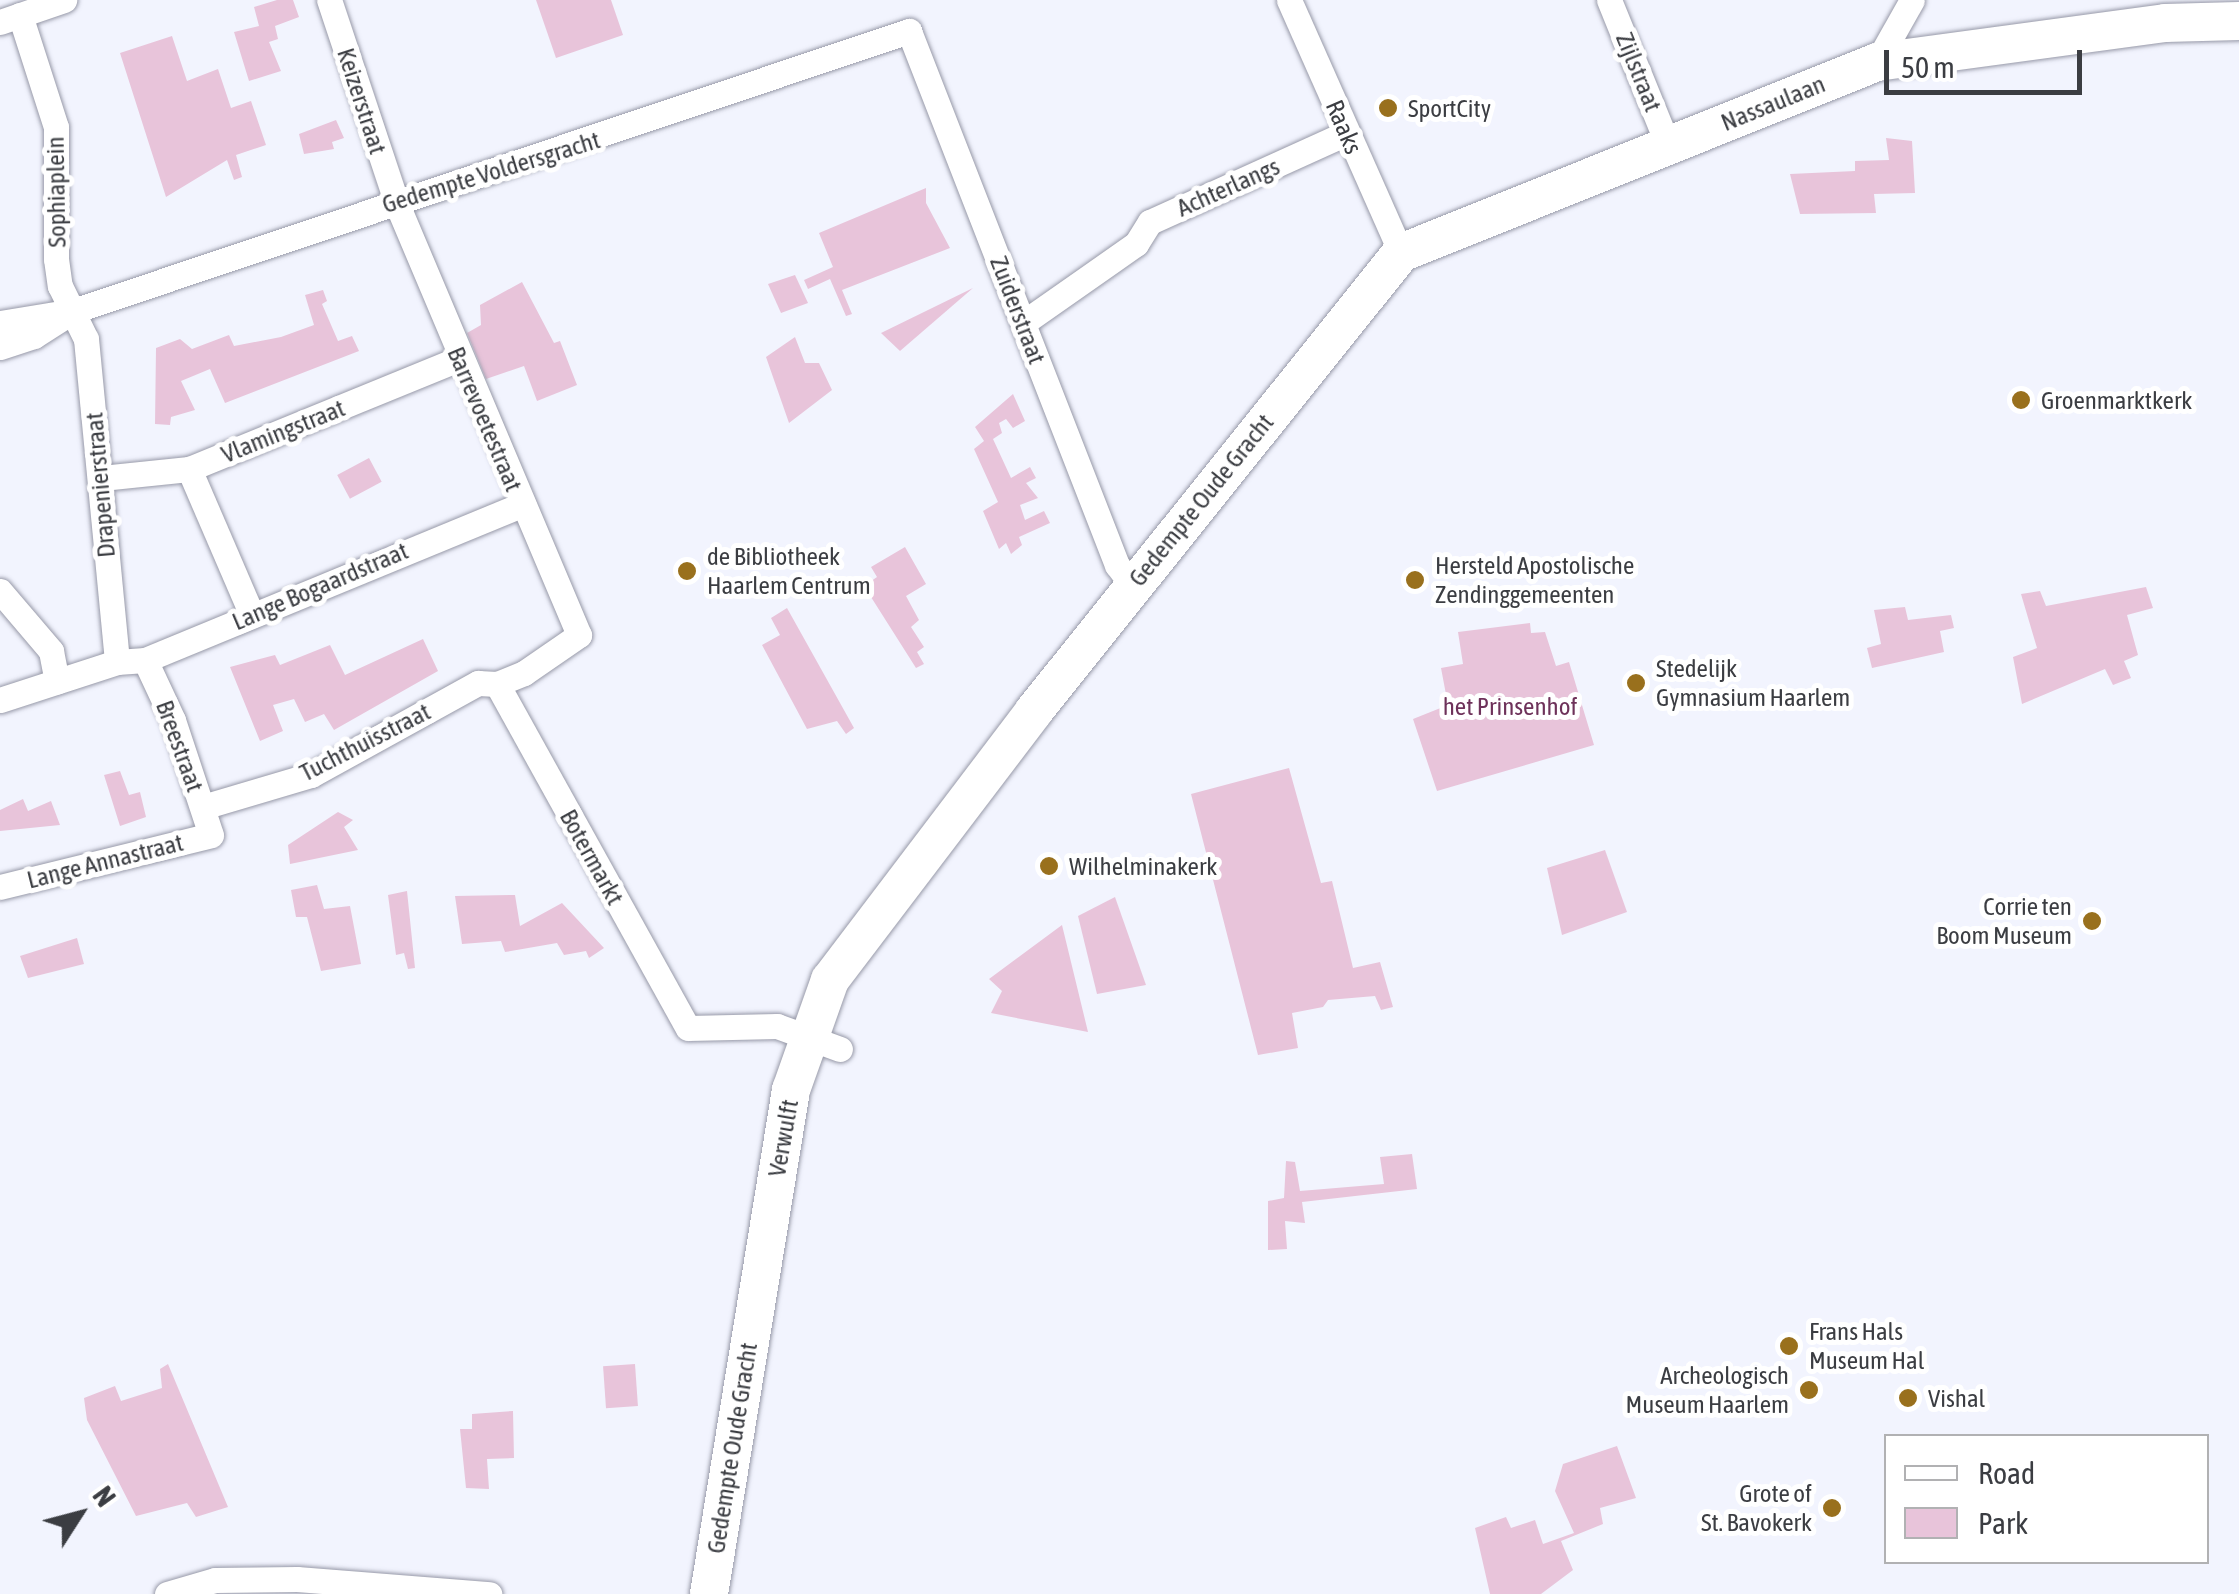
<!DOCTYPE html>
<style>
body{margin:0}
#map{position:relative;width:2239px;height:1594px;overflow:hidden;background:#f2f4fe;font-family:"Asap Condensed",sans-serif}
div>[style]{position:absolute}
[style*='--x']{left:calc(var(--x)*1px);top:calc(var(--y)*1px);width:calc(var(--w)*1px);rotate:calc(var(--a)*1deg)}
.green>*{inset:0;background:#e8c4da;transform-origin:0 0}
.roads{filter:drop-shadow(0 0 2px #9799a8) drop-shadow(0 0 2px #9799a8)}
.street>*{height:25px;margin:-12.5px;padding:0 12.5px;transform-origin:12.5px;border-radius:12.5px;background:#fff}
.secondary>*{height:38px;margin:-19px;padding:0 19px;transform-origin:19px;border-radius:19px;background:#fff}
.dots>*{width:28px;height:28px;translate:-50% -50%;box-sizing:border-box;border:5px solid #fff;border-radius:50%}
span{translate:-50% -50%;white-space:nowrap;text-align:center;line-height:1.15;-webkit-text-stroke:10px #fff;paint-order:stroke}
.street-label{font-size:25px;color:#3b3d42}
.poi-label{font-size:25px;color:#3b3d42}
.left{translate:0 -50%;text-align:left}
.right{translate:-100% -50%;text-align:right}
.park-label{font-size:25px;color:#6e325a}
.legend{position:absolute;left:1884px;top:1434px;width:325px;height:130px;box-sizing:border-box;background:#fff;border:2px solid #b1b1b3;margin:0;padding:12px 18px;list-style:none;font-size:30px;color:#3b3d42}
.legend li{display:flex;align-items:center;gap:20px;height:50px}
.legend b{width:50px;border:2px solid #b1b1b3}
.north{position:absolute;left:30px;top:1464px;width:100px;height:100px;-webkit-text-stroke:8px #fff;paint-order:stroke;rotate:54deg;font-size:28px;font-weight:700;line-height:40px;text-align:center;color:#3b3d42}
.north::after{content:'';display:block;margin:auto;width:35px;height:45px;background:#3b3d42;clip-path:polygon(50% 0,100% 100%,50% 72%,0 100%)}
.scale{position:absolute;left:1884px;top:50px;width:198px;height:45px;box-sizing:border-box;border:5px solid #3b3d42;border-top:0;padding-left:12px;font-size:30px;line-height:35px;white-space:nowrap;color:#3b3d42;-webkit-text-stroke:8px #fff;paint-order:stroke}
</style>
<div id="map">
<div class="green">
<div style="clip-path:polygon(277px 0,293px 0,299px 17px,275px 26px,278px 39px,269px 42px,281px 71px,249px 81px,234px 32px,259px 26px,254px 7px)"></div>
<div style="clip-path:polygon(536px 0,611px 0,623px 35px,556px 58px)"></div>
<div style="clip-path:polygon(172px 36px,187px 81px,218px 69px,231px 108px,251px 101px,266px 145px,236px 155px,242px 177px,234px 180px,227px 160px,166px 197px,120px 53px)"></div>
<div style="clip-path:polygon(336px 120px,344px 138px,332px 142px,334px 149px,304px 154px,299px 134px)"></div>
<div style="clip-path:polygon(1886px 138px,1912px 141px,1915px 193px,1874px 194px,1876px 213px,1800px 214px,1790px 174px,1855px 171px,1855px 161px,1889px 160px)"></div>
<div style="clip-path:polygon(926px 188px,926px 203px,950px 248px,842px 290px,852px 314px,846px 316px,830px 279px,808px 289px,804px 280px,833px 267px,819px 233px)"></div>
<div style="clip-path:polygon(795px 275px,808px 303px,781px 313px,768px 284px)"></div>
<div style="clip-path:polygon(522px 282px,554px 343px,560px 341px,577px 385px,537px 401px,524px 366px,486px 379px,467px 333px,481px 325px,480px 305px)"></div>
<div style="clip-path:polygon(973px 288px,900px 351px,881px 333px)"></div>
<div style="clip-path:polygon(323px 290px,327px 301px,322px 304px,338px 341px,352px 336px,359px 351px,225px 403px,210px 369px,181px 381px,195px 410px,171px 417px,170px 425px,155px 424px,156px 348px,180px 339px,192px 349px,229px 335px,234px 346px,281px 337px,314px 325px,305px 295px)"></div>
<div style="clip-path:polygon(795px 337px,805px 363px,819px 363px,832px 390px,789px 423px,766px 357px)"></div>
<div style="clip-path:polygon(1013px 394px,1025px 421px,1013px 428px,1006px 419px,999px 423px,1002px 433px,993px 439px,1011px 478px,1030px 467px,1036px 478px,1026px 483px,1038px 498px,1020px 505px,1025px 520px,1044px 511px,1050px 523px,1019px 537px,1022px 545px,1011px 554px,1006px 543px,999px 549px,983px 511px,998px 502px,974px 449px,984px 441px,975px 427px)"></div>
<div style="left:369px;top:458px;width:27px;height:36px;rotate:62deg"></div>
<div style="clip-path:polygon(905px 547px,926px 584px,906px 596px,919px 620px,911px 627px,924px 647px,917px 652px,924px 664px,916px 668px,864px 586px,877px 577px,871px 567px)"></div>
<div style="clip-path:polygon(2146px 587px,2153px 608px,2127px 615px,2138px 655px,2124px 661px,2131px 678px,2113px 685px,2105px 669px,2022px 704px,2013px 657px,2037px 648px,2021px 594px,2040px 591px,2046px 606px)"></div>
<div style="clip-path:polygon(1905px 607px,1908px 620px,1951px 615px,1954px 628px,1940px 631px,1944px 652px,1872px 668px,1867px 648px,1881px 644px,1874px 610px)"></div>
<div style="clip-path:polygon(787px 608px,854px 728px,846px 734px,837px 721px,807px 729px,762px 645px,780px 635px,771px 618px)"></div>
<div style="clip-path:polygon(1530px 623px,1531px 633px,1545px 632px,1556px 666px,1569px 662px,1594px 745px,1437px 791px,1413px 719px,1448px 705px,1441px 668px,1463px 664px,1458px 632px)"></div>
<div style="clip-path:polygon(423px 639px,438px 671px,334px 730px,324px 714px,305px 722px,294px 699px,273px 705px,283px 731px,260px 741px,230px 667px,275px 655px,280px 665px,330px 645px,345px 675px)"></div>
<div style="clip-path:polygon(1289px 768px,1321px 883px,1332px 881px,1353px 968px,1380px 962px,1393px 1007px,1381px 1010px,1375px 996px,1328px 1000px,1323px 1007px,1292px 1013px,1298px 1048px,1258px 1055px,1191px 794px)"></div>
<div style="clip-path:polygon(120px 771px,129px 795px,140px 792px,146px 817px,120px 826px,104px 775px)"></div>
<div style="clip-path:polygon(23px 799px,28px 811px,51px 801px,60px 825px,0 831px,0 810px)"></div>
<div style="clip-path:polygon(338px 812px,353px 820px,344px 827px,358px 850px,290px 864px,288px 845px)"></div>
<div style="clip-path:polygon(1605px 850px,1627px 912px,1562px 935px,1547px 868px)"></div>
<div style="clip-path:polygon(317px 885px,324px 909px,350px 906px,361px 964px,321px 971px,307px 917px,296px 917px,291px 890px)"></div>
<div style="clip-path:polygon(407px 891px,415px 968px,408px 969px,404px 953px,396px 955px,388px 895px)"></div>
<div style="clip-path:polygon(515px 895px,520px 926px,562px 903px,604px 948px,589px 958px,586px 951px,564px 955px,557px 943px,505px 952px,501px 941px,462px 944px,455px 896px)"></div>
<div style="clip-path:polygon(1115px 897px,1146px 985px,1097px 994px,1078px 916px)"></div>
<div style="clip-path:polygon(1062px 925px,1088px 1032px,991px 1013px,1002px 991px,989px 979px)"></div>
<div style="clip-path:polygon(77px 938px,84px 964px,28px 978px,20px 956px)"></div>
<div style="clip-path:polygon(1412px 1154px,1417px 1189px,1302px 1202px,1305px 1223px,1285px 1221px,1287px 1249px,1268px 1250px,1268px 1201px,1284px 1198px,1286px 1161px,1295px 1162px,1300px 1191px,1384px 1184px,1380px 1157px)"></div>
<div style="clip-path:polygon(168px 1364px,228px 1507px,196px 1517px,187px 1503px,136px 1516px,87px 1420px,84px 1398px,115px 1386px,121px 1401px,162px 1388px,160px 1369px)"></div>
<div style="left:635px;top:1364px;width:42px;height:32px;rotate:86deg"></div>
<div style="clip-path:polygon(513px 1411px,514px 1458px,487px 1459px,489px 1489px,466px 1488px,460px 1429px,472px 1429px,472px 1414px)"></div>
<div style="clip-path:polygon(1617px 1446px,1636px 1498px,1600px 1508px,1603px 1524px,1561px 1541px,1573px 1570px,1541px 1594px,1490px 1594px,1475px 1528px,1506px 1517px,1511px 1528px,1535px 1520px,1543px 1544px,1574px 1533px,1555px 1491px,1563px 1464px)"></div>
</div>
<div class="roads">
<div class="street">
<div style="--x:1289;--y:0;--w:277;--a:66.1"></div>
<div style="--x:1609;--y:0;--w:157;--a:67.9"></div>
<div style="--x:20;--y:15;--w:118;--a:72.2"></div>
<div style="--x:56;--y:127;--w:132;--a:90"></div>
<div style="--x:56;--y:259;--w:27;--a:82"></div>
<div style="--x:60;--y:286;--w:59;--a:63.9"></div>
<div style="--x:86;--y:339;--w:324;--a:84.5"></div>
<div style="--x:0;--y:22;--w:68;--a:-19"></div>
<div style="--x:1877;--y:62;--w:71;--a:-60.6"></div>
<div style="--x:0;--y:323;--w:74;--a:-9.3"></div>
<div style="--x:73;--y:311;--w:882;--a:-18.52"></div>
<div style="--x:909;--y:31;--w:573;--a:68.72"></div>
<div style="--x:1117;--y:565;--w:26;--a:53"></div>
<div style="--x:1023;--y:323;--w:138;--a:-35"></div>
<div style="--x:1136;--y:244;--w:26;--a:-58"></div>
<div style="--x:1150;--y:222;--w:215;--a:-24.4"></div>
<div style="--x:0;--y:347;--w:36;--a:-18"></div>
<div style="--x:34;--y:336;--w:46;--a:-32.7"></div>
<div style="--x:189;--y:469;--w:159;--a:66.7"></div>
<div style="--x:102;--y:478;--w:87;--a:-5.9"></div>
<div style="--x:189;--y:469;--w:292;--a:-22.2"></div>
<div style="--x:0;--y:591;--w:79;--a:49.6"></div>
<div style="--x:51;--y:651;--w:31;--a:79"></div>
<div style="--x:497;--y:684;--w:393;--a:61"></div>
<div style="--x:688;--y:1028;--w:89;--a:-1.3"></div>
<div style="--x:777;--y:1026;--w:67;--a:20.1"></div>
<div style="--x:0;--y:700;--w:123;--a:-18"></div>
<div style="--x:117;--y:662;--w:28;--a:-4"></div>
<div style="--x:145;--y:660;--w:409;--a:-22.4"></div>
<div style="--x:203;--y:807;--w:113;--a:-16.5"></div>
<div style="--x:311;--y:775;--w:191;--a:-28.9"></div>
<div style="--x:478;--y:683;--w:19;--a:3"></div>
<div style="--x:497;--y:684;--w:29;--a:-22"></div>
<div style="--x:524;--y:673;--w:67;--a:-34.6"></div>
<div style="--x:579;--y:635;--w:471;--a:-112.9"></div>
<div style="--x:396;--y:201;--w:212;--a:-108.4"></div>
<div style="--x:0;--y:887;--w:217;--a:-13.8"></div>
<div style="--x:211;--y:835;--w:121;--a:-108.3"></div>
<div style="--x:173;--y:720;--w:66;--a:-115"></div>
<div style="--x:167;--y:1594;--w:50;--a:-16.3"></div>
<div style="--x:215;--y:1580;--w:82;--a:-0.7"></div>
<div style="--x:297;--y:1579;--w:193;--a:4.5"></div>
</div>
<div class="secondary">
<div style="--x:709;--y:1594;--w:511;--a:-80.76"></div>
<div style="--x:791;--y:1090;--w:117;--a:-70.5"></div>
<div style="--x:830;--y:980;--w:338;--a:-52.8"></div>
<div style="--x:1034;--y:711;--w:587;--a:-51.29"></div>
<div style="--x:1401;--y:253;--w:513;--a:-21.86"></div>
<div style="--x:1877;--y:62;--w:291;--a:-7.7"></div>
<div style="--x:2165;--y:23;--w:74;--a:-1.5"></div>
</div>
</div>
<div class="dots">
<div style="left:1388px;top:108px;background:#99701d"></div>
<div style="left:2021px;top:400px;background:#99701d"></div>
<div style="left:687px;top:571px;background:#99701d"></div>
<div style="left:1415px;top:580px;background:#99701d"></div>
<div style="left:1636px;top:683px;background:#99701d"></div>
<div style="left:1049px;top:866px;background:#99701d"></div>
<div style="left:2092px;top:921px;background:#99701d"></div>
<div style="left:1789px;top:1346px;background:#99701d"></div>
<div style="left:1809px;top:1390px;background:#99701d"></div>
<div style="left:1908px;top:1398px;background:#99701d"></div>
<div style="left:1832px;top:1508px;background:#99701d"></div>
</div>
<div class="street-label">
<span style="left:1639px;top:72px;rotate:68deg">Zijlstraat</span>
<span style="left:362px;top:101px;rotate:72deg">Keizerstraat</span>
<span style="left:1773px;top:103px;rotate:-22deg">Nassaulaan</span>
<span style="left:1344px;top:127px;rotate:67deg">Raaks</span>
<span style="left:491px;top:172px;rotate:-17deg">Gedempte Voldersgracht</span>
<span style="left:1228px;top:187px;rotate:-24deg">Achterlangs</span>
<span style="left:56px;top:192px;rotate:-91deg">Sophiaplein</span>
<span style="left:1018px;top:310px;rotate:69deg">Zuiderstraat</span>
<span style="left:485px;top:419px;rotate:67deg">Barrevoetestraat</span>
<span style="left:283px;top:431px;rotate:-22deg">Vlamingstraat</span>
<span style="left:100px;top:485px;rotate:-95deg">Drapenierstraat</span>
<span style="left:1201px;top:500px;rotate:-51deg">Gedempte Oude Gracht</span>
<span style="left:320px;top:586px;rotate:-23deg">Lange Bogaardstraat</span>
<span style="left:365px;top:742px;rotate:-27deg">Tuchthuisstraat</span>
<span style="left:180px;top:746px;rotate:70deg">Breestraat</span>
<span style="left:592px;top:857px;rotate:61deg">Botermarkt</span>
<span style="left:105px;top:861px;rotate:-14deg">Lange Annastraat</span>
<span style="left:783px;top:1138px;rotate:-80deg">Verwulft</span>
<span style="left:732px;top:1448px;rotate:-81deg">Gedempte Oude Gracht</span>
</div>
<div class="poi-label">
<span class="left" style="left:1408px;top:108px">SportCity</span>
<span class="left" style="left:2041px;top:400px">Groenmarktkerk</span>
<span class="left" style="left:707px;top:571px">de Bibliotheek<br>Haarlem Centrum</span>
<span class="left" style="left:1435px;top:580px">Hersteld Apostolische<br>Zendinggemeenten</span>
<span class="left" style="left:1656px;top:683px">Stedelijk<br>Gymnasium Haarlem</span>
<span class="left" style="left:1069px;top:866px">Wilhelminakerk</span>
<span class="right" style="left:2072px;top:921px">Corrie ten<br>Boom Museum</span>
<span class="left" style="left:1809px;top:1346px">Frans Hals<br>Museum Hal</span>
<span class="right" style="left:1789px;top:1390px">Archeologisch<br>Museum Haarlem</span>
<span class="left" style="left:1928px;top:1398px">Vishal</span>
<span class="right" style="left:1812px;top:1508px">Grote of<br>St. Bavokerk</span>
</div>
<div class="park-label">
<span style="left:1510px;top:706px">het Prinsenhof</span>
</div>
<ul class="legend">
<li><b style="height:12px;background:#fff"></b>Road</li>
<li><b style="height:28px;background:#e8c4da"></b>Park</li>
</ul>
<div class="north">N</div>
<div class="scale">50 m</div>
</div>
